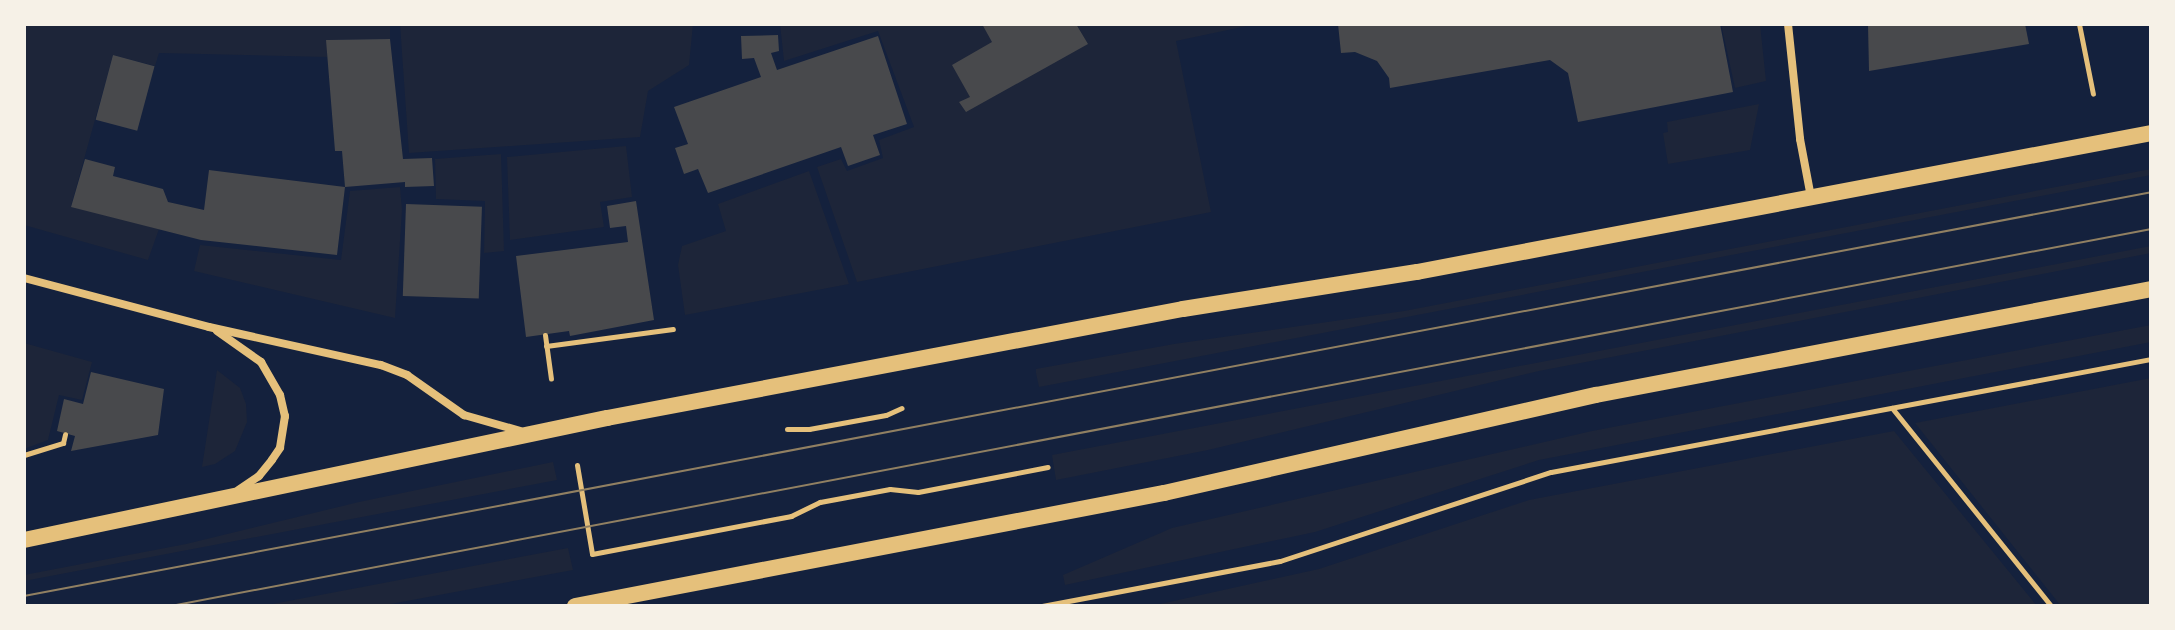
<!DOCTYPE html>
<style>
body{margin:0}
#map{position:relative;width:2175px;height:630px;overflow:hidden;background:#14213d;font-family:"Archivo Narrow",sans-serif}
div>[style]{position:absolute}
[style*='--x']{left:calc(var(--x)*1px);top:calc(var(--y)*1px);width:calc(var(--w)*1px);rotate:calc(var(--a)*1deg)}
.green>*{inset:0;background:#1d2539}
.building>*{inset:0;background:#48494c;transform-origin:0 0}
.path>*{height:5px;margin:-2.5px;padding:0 2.5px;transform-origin:2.5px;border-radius:2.5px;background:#e5c07b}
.minor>*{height:8px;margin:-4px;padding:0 4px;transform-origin:4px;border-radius:4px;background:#e5c07b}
.secondary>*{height:16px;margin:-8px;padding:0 8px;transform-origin:8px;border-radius:8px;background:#e5c07b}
.tram>*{height:2px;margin:-1px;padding:0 1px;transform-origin:1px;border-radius:1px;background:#918062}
span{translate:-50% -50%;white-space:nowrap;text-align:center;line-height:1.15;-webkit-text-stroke:8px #f6f1e7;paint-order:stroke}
.frame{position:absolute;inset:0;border:26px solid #f6f1e7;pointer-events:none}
</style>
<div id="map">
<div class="green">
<div style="clip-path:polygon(24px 24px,390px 24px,390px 39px,327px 40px,327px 57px,159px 53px,155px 66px,113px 55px,71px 206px,159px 229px,148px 260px,24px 225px)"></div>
<div style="clip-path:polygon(400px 24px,693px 24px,689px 65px,648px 91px,640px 137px,409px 153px)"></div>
<div style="clip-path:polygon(780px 24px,1256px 24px,1176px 41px,1211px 212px,857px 282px,817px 167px,841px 159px,847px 171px,883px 158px,879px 140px,914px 127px,878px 31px,784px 61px)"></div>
<div style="clip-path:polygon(1721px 24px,1760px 24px,1766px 81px,1735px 88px)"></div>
<div style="clip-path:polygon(1759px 104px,1750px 150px,1668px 164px,1663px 133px,1668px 132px,1667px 122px)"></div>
<div style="clip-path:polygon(626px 146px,632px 197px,600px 202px,604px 227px,510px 240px,507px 157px)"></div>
<div style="clip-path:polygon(501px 154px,504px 251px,484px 253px,485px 201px,436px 199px,435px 159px)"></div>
<div style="clip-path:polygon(2151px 169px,2151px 175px,1039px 387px,1036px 373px,1036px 369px,1174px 344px,1404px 311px)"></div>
<div style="clip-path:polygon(809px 171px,849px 284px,685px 315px,678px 265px,682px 246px,726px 231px,718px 204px)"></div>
<div style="clip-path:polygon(400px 187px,402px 210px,395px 318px,194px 271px,200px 245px,341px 260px,350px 191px)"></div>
<div style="clip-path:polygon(2151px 246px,2151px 253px,1539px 371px,1208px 450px,1056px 480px,1052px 455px)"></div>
<div style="clip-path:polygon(2151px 325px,2151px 342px,1539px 460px,1315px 532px,1065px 585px,1063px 575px,1172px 528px,1592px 431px)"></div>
<div style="clip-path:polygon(24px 343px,92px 362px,82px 400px,59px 395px,48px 440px,24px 449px)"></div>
<div style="clip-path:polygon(217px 370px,240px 388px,246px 404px,247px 422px,235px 451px,215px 464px,202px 467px)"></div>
<div style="clip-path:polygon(2151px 378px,2151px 606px,2061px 606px,1915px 423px)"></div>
<div style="clip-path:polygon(1894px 431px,2037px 606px,1151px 606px,1319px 569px,1529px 500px)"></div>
<div style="clip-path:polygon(553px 462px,557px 480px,24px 581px,24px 575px,186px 544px,359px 502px)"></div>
<div style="clip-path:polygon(568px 548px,573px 570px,380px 606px,262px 606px)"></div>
</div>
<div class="building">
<div style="clip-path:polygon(982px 24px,1076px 24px,1088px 44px,966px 112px,959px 102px,970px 97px,952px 65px,992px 42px)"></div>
<div style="clip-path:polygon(1338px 24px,1720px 24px,1733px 92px,1578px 122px,1568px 73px,1550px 60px,1390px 88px,1389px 78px,1377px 61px,1355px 52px,1341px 53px)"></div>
<div style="clip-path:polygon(1868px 24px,2025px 24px,2029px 44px,1869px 71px)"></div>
<div style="clip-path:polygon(778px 35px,779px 51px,771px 53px,777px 70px,878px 36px,907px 124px,873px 135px,880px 155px,848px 166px,841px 147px,708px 193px,698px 169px,684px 174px,675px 148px,688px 144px,674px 107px,761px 77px,754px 58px,742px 59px,741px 36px)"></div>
<div style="clip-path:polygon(390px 39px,403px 159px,432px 158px,434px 186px,405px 187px,405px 182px,345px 187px,342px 151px,335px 151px,326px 40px)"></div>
<div style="left:113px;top:55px;width:43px;height:67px;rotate:15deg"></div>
<div style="clip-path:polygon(85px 159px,115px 167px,113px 176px,163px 189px,168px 202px,204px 210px,209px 170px,345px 187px,337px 255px,201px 240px,71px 207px)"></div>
<div style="clip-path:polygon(636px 201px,654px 320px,570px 336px,569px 331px,526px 337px,516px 256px,628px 242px,626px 226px,610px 228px,607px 206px)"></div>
<div style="left:406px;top:204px;width:76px;height:92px;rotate:2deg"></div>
<div style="clip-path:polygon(91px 372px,164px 389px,158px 435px,71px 451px,75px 436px,57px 431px,64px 399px,83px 404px)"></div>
</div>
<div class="path">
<div style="--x:2079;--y:24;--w:71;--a:78.7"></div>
<div style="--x:545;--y:335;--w:44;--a:82.2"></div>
<div style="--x:546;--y:346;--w:128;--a:-7.6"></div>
<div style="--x:1892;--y:408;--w:254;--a:51.2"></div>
<div style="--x:787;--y:429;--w:22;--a:0"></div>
<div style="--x:809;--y:429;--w:78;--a:-10.3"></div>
<div style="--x:886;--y:415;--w:17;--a:-24"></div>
<div style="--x:24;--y:455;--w:41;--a:-17.1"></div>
<div style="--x:63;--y:443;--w:9;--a:-77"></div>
<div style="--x:577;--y:465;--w:90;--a:80.4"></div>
<div style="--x:592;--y:554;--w:203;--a:-10.8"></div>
<div style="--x:791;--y:516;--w:32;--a:-26"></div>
<div style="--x:820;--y:502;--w:71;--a:-10.5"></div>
<div style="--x:890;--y:489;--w:28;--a:6"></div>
<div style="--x:918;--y:492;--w:132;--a:-10.9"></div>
<div style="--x:1042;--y:606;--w:242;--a:-10.7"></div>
<div style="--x:1280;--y:561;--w:285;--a:-18.2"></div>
<div style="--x:1551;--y:472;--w:611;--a:-10.67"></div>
</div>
<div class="minor">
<div style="--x:1788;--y:24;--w:116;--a:84"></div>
<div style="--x:1800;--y:139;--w:59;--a:79.3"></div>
<div style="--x:24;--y:278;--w:191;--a:14.8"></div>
<div style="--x:209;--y:327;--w:176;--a:12.5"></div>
<div style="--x:381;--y:365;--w:28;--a:21"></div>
<div style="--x:407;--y:375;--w:70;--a:35.1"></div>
<div style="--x:464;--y:415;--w:58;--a:15.9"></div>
<div style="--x:217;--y:331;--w:54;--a:35.2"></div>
<div style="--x:261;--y:362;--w:38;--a:60"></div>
<div style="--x:280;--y:395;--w:22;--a:77"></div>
<div style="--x:285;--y:416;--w:32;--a:99"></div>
<div style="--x:280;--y:448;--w:14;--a:124"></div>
<div style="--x:272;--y:460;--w:21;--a:129"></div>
<div style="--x:259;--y:476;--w:25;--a:146"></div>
</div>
<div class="secondary">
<div style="--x:24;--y:540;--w:596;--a:-11.82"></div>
<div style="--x:607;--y:418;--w:586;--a:-10.72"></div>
<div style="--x:1183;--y:309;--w:237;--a:-9"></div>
<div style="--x:1417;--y:272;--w:747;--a:-10.72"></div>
<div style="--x:575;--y:606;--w:600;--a:-10.86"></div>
<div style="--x:1164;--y:493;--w:443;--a:-12.8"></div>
<div style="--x:1596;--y:395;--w:565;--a:-10.81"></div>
</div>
<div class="tram">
<div style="--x:24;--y:596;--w:2165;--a:-10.75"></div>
<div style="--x:171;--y:606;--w:2016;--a:-10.78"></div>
</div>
<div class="frame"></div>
</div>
